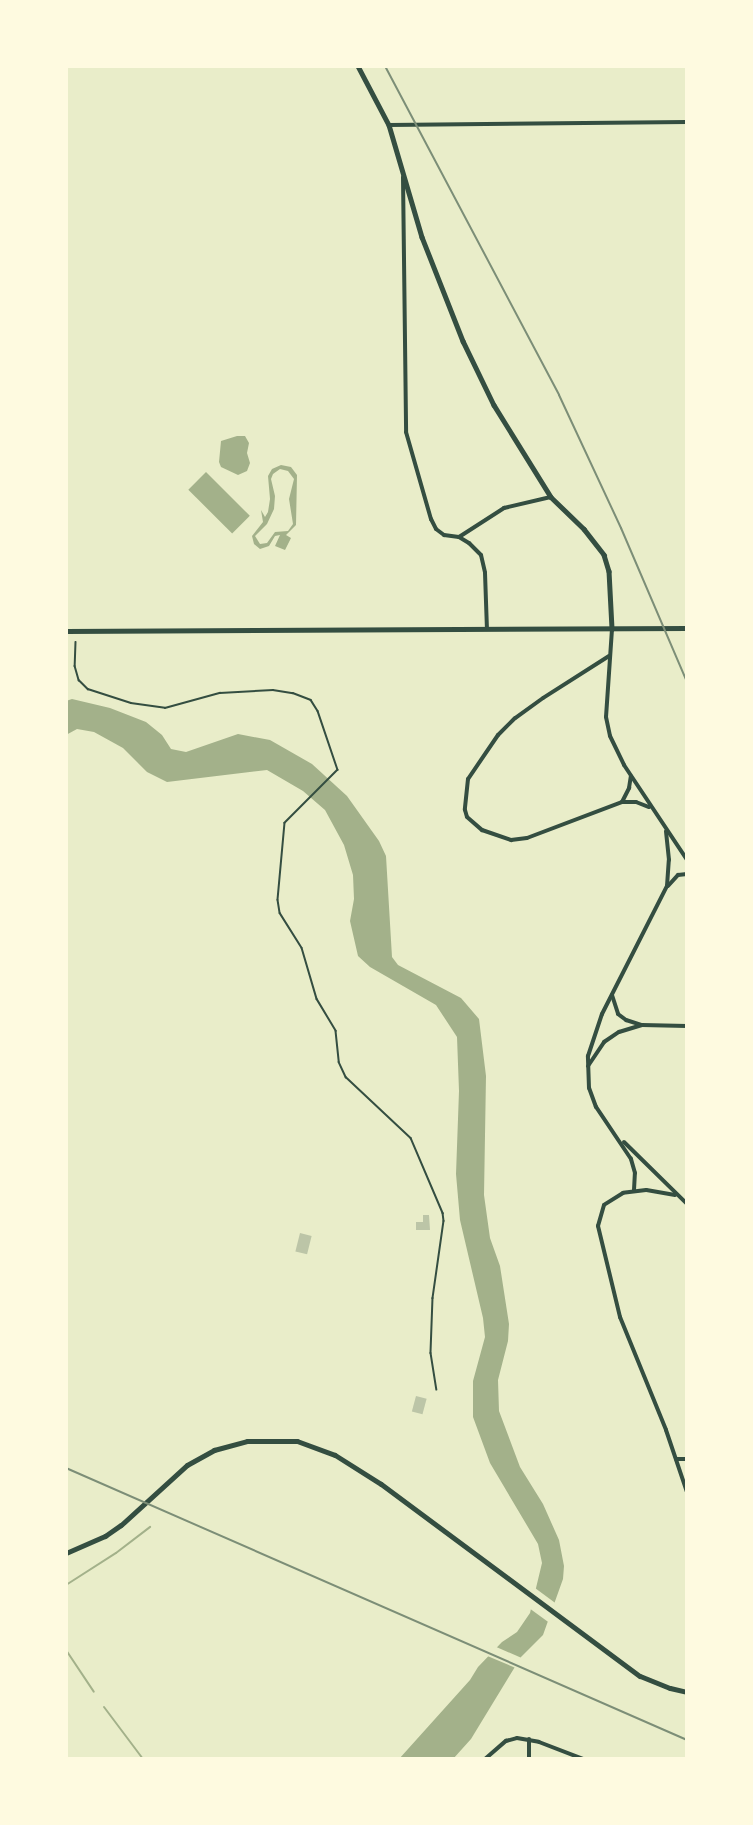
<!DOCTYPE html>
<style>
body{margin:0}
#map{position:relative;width:753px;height:1825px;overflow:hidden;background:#e9edc9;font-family:Helvetica,sans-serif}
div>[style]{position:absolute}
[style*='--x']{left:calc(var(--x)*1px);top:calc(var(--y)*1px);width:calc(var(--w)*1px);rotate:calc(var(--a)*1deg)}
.water>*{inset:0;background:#a3b18a;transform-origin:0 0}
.pier>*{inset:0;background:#e9edc9}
.stream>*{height:2px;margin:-1px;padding:0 1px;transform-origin:1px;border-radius:1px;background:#a3b18a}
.building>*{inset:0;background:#bcc5a7;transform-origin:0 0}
.path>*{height:1.5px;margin:-0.75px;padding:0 0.75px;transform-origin:0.75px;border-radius:0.75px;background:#344e41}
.minor>*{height:4px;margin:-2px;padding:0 2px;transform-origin:2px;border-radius:2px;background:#344e41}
.tertiary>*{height:4.5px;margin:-2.25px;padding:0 2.25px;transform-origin:2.25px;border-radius:2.25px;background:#344e41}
.secondary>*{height:5px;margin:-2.5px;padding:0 2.5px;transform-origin:2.5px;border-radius:2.5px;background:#344e41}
.rail>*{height:2px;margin:-1px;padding:0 1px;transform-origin:1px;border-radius:1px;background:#7c8e77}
span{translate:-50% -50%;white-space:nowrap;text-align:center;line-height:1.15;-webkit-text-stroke:4.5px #fefae0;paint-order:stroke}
.frame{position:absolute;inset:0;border:68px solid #fefae0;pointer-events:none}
</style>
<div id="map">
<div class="water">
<div style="clip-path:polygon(237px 436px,245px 436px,249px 443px,247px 453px,250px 463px,247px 471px,238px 475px,221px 467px,219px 462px,221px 441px)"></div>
<div style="clip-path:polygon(evenodd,281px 465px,291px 467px,297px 475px,296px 525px,286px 535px,291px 538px,285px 550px,275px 546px,280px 535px,275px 536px,269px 546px,260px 549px,254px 544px,252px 536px,263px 522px,261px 510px,265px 517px,268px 512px,270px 499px,268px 476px,272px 469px,281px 465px,280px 469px,288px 471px,294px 479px,289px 499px,293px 524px,288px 531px,275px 532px,267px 543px,260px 544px,255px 536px,267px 524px,274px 509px,275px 496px,271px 479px,273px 474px,280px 469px)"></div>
<div style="left:206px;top:472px;width:62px;height:25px;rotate:45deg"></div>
<div style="clip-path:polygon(72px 699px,110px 708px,146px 722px,162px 735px,171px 749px,186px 752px,238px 734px,270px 740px,312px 764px,347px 796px,379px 841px,386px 856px,392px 957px,398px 965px,461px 998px,479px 1019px,486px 1076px,484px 1195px,490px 1238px,500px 1266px,509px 1324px,508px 1341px,498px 1380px,499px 1411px,520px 1467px,543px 1504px,559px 1540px,564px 1566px,563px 1579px,543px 1635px,521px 1657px,471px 1739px,453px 1759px,399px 1759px,470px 1680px,478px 1667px,502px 1642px,517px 1632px,530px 1613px,542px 1563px,538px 1544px,490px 1463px,473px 1417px,473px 1381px,485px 1337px,483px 1318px,460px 1220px,456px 1174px,459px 1091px,457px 1037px,436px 1005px,370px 967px,358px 956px,350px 921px,354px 899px,353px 875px,344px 845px,325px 810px,303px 791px,267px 770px,167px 782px,147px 772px,123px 748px,94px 732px,77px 729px,66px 735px,66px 701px)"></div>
</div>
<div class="pier">
<div style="clip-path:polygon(535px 1588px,558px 1605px,551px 1624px,529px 1608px)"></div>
<div style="clip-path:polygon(494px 1646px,524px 1659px,518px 1669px,485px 1655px)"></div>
</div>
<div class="stream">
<div style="--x:66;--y:1585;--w:59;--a:-32.6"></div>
<div style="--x:116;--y:1553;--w:43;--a:-37.4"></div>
<div style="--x:66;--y:1650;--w:50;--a:56.3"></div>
<div style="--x:104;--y:1707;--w:65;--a:53.1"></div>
</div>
<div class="building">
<div style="clip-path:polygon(423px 1215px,429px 1215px,430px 1230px,416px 1230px,416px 1222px,423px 1222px)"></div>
<div style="left:300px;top:1233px;width:12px;height:19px;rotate:14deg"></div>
<div style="left:416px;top:1396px;width:11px;height:16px;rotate:15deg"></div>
</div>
<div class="path">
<div style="--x:76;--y:642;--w:24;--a:92"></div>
<div style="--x:75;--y:666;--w:15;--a:74"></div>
<div style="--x:79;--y:680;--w:13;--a:45"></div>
<div style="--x:88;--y:689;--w:45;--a:18"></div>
<div style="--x:131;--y:703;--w:34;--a:8"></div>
<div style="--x:165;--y:708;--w:57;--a:-15.3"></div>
<div style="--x:220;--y:693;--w:53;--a:-3.2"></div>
<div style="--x:273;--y:690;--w:20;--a:9"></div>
<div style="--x:293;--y:693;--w:19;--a:21"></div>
<div style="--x:311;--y:700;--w:13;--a:58"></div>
<div style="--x:318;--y:711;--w:62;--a:71.3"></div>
<div style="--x:338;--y:770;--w:75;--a:135"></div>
<div style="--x:285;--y:823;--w:77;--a:95.2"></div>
<div style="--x:278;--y:900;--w:13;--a:81"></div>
<div style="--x:280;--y:913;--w:41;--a:57.8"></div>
<div style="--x:302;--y:948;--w:53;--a:73.6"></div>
<div style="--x:317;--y:999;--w:37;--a:59"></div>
<div style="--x:336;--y:1031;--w:31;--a:84"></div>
<div style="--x:339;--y:1062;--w:17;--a:65"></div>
<div style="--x:346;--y:1077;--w:89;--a:43.2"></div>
<div style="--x:411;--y:1138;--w:82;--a:66.9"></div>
<div style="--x:443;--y:1213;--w:8;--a:83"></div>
<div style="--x:444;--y:1221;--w:78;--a:98.1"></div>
<div style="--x:433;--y:1298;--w:55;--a:92.1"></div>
<div style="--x:431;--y:1353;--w:37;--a:81"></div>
</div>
<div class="minor">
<div style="--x:389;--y:125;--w:298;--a:-0.6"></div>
<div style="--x:403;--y:177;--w:255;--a:89.3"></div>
<div style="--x:406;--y:432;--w:91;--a:74"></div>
<div style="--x:431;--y:519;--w:11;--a:63"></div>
<div style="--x:436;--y:529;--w:10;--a:37"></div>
<div style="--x:444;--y:535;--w:15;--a:8"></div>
<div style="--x:459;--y:537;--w:12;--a:31"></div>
<div style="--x:469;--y:543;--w:17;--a:45"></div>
<div style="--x:481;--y:555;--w:18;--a:77"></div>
<div style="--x:485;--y:573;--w:56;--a:88"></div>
<div style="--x:459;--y:537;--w:54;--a:-32.8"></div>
<div style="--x:504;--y:508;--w:48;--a:-13.2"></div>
<div style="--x:612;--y:629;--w:88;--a:93.9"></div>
<div style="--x:606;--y:717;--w:19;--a:78"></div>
<div style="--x:610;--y:736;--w:32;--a:64"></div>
<div style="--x:624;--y:765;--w:114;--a:56.4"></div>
<div style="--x:609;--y:656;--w:78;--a:147.5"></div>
<div style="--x:543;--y:698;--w:34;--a:144"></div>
<div style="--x:515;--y:718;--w:24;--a:135"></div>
<div style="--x:498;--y:735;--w:53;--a:124.3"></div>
<div style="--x:468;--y:779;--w:31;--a:96"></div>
<div style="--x:465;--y:810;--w:7;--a:74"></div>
<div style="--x:467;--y:817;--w:20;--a:41"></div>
<div style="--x:482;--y:830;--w:31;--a:19"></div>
<div style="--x:511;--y:840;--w:16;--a:-7"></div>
<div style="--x:527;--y:838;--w:102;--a:-20.8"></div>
<div style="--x:622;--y:802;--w:16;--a:-63"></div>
<div style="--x:629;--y:788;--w:12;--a:-81"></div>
<div style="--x:622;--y:802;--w:14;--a:0"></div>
<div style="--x:636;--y:802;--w:14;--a:21"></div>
<div style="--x:668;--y:886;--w:15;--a:-48"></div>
<div style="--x:678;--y:875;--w:9;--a:-6"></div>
<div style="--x:612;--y:995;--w:20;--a:72"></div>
<div style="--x:618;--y:1014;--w:10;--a:37"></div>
<div style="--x:626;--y:1020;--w:16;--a:18"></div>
<div style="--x:588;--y:1066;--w:29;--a:-56"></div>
<div style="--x:604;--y:1042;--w:18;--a:-34"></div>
<div style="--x:619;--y:1032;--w:24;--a:-17"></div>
<div style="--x:642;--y:1025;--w:45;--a:1.3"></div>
<div style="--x:624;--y:1142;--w:88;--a:44.5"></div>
<div style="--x:634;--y:1190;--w:17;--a:-87"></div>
<div style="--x:635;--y:1173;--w:15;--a:-106"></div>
<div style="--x:631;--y:1159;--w:63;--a:-123.9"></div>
<div style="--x:596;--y:1107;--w:20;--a:-110"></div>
<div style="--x:589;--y:1088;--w:32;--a:-92"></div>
<div style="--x:588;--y:1056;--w:44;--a:-71.6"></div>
<div style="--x:602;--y:1014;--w:144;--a:-63.1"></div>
<div style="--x:667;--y:886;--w:26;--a:-86"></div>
<div style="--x:669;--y:860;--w:29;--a:-96"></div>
<div style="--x:675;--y:1195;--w:29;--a:-170"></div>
<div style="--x:646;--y:1190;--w:23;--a:173"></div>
<div style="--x:623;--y:1193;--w:22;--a:148"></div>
<div style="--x:604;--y:1205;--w:22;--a:106"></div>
<div style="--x:598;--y:1226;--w:94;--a:76.4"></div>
<div style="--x:620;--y:1317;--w:122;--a:67.8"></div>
<div style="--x:666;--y:1430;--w:65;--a:71.3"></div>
<div style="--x:676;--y:1459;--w:11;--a:0"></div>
<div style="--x:529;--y:1739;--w:20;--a:90"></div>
<div style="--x:485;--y:1759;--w:28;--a:-41"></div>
<div style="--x:506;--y:1741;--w:11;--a:-15"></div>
<div style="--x:517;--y:1738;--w:22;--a:10"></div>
<div style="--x:539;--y:1742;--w:47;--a:21.1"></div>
</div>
<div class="tertiary">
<div style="--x:358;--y:66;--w:67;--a:62.3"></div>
<div style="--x:389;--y:125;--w:117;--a:73.6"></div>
<div style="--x:422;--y:237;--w:112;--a:68.5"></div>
<div style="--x:463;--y:341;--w:71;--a:64.2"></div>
<div style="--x:494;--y:405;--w:108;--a:58.2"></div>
<div style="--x:551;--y:497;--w:46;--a:44.1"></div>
<div style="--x:584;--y:529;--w:33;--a:52"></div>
<div style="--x:604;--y:555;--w:17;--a:73"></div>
<div style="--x:609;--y:571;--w:58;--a:87"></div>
</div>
<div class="secondary">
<div style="--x:66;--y:631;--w:621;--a:-0.28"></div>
<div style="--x:66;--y:1553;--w:43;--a:-23.6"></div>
<div style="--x:105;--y:1536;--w:19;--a:-35"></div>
<div style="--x:121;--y:1525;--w:89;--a:-42.3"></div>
<div style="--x:187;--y:1465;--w:31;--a:-29"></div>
<div style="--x:214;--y:1450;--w:34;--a:-15"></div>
<div style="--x:247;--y:1441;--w:50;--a:0"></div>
<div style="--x:297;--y:1441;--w:40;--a:20.2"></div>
<div style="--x:335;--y:1455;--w:54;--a:32.2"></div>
<div style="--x:381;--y:1484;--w:322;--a:36.6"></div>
<div style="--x:640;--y:1676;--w:32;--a:22"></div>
<div style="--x:670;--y:1688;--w:17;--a:13"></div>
</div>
<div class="rail">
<div style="--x:385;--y:66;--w:372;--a:62.1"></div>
<div style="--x:559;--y:395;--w:147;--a:65"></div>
<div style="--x:621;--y:528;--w:168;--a:66.8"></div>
<div style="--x:66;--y:1468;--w:678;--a:23.65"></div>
</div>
<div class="frame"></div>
</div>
